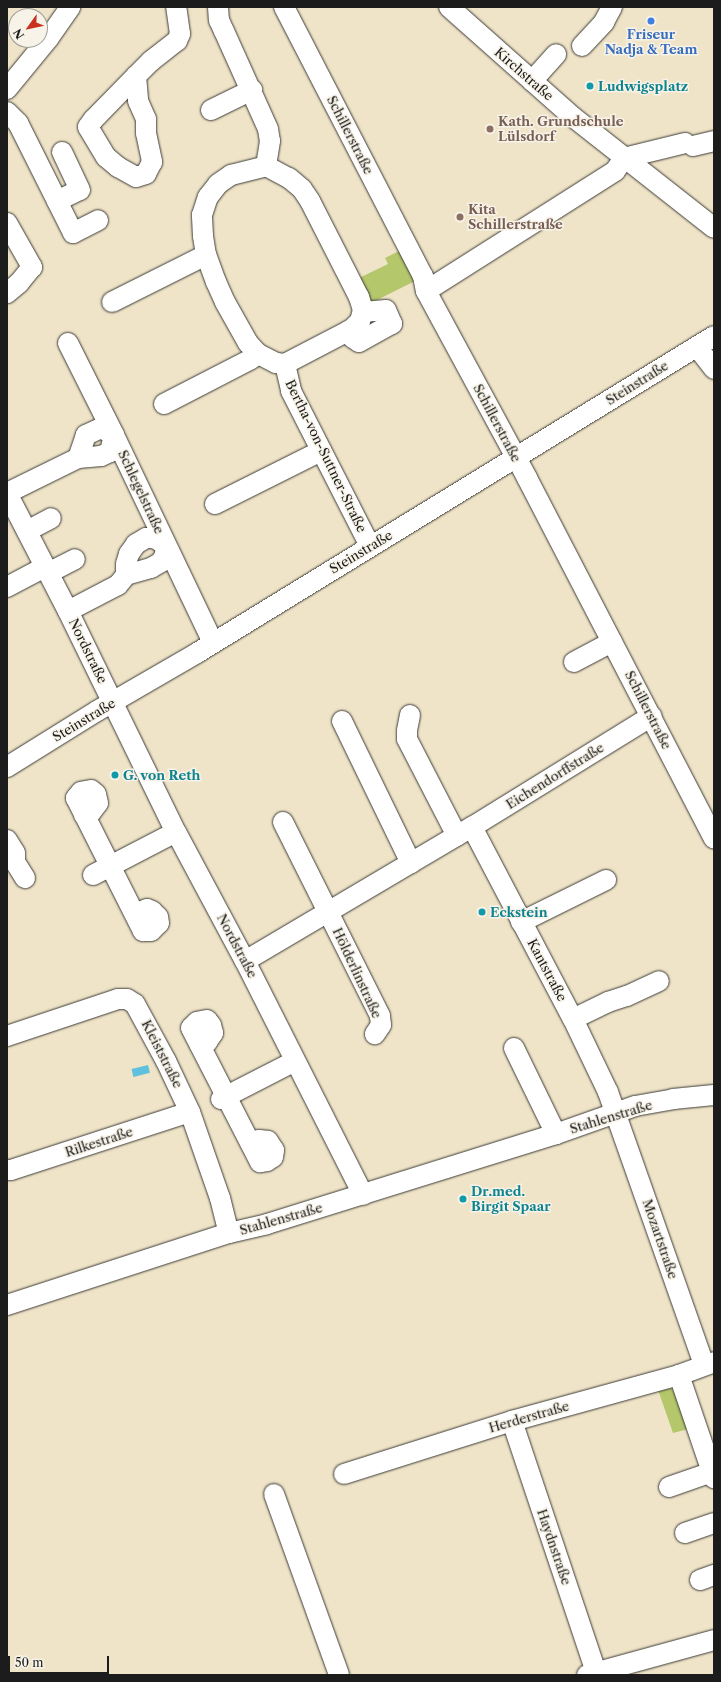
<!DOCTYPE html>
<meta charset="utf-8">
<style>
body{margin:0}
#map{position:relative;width:721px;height:1682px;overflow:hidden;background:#efe4c8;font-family:"Libre Caslon Text",serif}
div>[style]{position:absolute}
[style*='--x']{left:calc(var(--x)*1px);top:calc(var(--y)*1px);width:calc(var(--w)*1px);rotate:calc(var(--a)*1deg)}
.green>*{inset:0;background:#b4c76b}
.water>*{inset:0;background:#5fc1de;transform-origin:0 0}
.roads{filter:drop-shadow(0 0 1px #3c3a36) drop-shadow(0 0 1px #3c3a36)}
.minor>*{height:20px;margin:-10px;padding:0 10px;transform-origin:10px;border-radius:10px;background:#fff}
.dots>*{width:11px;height:11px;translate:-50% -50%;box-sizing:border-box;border:2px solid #f7f3e8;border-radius:50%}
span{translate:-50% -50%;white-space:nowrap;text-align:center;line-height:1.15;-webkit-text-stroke:3px #f7f3e8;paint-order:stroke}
.shop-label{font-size:13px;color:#366cbe;font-weight:700}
.street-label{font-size:13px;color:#1c1c1c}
.culture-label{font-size:13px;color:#0d838f;font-weight:700}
.left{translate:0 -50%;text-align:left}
.education-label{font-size:13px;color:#785e54;font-weight:700}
.frame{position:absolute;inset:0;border:8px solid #1c1c1c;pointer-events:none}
.north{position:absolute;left:8px;top:8px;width:40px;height:40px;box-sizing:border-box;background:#f7f3e8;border:1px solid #9f9d96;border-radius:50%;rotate:237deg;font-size:11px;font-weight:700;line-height:16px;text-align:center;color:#1c1c1c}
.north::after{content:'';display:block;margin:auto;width:14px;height:18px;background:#c8321e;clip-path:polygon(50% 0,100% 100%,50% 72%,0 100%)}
.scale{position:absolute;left:8px;top:1656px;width:101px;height:18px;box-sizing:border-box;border:2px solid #1c1c1c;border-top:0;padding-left:5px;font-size:12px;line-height:14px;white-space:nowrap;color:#1c1c1c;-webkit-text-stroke:3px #f7f3e8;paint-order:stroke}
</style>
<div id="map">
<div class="green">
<div style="clip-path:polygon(401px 250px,417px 280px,369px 304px,357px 279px,388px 264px,385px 258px)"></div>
<div style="clip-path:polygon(664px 1385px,673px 1390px,688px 1429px,673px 1433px,657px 1387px)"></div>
</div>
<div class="water">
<div style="left:148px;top:1065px;width:8px;height:17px;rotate:76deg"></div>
</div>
<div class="roads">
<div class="minor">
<div style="--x:218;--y:7;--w:13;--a:86"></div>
<div style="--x:219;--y:20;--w:12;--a:66"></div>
<div style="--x:224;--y:31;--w:107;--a:65.8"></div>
<div style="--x:268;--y:129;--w:12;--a:81"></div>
<div style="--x:270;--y:141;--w:25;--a:99"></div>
<div style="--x:284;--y:7;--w:303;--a:62.7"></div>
<div style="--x:423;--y:276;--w:15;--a:79"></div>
<div style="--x:426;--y:291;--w:213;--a:61.6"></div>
<div style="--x:527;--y:478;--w:406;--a:62.6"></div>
<div style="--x:449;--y:7;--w:166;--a:41.6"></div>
<div style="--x:573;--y:117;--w:179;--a:38.2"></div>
<div style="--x:582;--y:46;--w:33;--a:-47"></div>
<div style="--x:604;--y:22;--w:17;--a:-62"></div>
<div style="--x:136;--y:76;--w:25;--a:85"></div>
<div style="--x:138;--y:101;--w:20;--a:66"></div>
<div style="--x:146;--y:119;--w:14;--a:90"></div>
<div style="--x:146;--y:133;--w:30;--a:78"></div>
<div style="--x:152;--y:162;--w:13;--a:117"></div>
<div style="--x:146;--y:174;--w:10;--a:163"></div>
<div style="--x:136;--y:177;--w:21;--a:-151"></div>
<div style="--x:118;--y:167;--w:16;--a:-140"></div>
<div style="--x:106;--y:157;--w:35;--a:-121"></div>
<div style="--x:88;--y:127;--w:9;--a:-54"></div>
<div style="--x:93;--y:120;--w:62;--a:-45.7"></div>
<div style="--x:136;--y:76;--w:21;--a:-45"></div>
<div style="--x:151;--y:61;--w:33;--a:-38"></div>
<div style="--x:177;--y:41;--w:8;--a:-67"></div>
<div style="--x:180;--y:34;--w:27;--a:-98"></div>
<div style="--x:532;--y:81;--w:36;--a:-48"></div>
<div style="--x:7;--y:89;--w:65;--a:-50.6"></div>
<div style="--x:48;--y:39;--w:39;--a:-55"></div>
<div style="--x:211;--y:110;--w:46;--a:-26"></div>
<div style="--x:7;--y:112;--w:16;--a:45"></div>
<div style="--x:18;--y:123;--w:123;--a:63.4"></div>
<div style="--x:73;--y:233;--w:28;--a:-27"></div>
<div style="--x:693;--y:146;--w:22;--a:-13"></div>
<div style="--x:266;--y:166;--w:26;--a:28"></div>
<div style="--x:289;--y:178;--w:17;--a:40"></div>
<div style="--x:302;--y:189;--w:14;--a:56"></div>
<div style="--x:310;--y:201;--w:108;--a:63"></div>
<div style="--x:359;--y:297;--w:14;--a:73"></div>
<div style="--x:363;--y:310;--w:11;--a:105"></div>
<div style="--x:360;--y:321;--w:11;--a:135"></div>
<div style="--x:352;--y:329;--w:76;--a:152.4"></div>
<div style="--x:285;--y:364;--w:9;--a:-174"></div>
<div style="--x:276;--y:363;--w:20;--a:-153"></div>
<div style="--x:258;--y:354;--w:15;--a:-132"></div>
<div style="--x:248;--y:343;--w:47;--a:-119.3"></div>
<div style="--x:225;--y:302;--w:22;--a:-114"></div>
<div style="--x:216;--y:282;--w:29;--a:-110"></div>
<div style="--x:206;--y:255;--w:19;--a:-99"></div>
<div style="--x:203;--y:236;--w:21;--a:-93"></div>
<div style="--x:202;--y:215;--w:19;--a:-72"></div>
<div style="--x:208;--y:197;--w:16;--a:-52"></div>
<div style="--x:218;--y:184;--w:16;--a:-35"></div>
<div style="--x:231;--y:175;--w:36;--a:-14"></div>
<div style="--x:57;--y:201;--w:25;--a:-26"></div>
<div style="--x:80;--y:190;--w:42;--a:-115.3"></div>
<div style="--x:7;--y:223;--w:51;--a:60.4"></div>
<div style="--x:32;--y:267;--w:21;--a:129"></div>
<div style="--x:19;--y:283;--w:16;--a:140"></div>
<div style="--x:426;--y:291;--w:224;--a:-32.4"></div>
<div style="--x:615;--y:171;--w:16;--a:-55"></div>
<div style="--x:624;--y:158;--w:63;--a:-13.8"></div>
<div style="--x:112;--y:302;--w:105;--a:-26.6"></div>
<div style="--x:348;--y:331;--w:9;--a:54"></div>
<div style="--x:353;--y:338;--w:7;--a:34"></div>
<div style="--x:359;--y:342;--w:38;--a:-29"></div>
<div style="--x:392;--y:324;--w:15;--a:-113"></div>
<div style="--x:386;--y:310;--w:23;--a:175"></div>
<div style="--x:68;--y:343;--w:103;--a:63.4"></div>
<div style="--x:114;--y:435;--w:230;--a:64.5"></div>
<div style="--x:697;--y:347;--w:28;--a:52"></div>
<div style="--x:285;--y:364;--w:28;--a:77"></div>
<div style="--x:291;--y:391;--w:174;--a:63"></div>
<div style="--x:164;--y:404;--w:98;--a:-27.3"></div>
<div style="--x:251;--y:359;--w:9;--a:-36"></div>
<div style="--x:7;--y:493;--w:133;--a:62.7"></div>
<div style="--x:68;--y:611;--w:246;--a:64"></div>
<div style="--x:176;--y:832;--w:146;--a:61.9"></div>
<div style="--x:245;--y:961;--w:262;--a:63.2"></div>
<div style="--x:7;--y:493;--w:79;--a:-26.2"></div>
<div style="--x:78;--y:458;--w:23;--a:-5"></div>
<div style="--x:101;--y:456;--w:10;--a:-24"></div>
<div style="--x:110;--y:452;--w:17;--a:-77"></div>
<div style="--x:114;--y:435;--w:15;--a:-152"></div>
<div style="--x:101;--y:428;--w:17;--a:155"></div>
<div style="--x:86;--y:435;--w:24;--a:109"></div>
<div style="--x:215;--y:504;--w:119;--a:-26.6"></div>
<div style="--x:27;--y:531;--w:27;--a:-28"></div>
<div style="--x:48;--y:573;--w:30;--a:-27"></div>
<div style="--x:7;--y:587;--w:43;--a:-27.8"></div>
<div style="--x:68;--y:611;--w:56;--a:-27.5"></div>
<div style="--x:118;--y:585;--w:13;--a:-51"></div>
<div style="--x:126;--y:575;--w:26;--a:-16"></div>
<div style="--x:151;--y:568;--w:12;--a:-31"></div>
<div style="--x:161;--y:562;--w:8;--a:-60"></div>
<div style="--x:165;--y:555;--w:8;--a:-83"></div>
<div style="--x:166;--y:547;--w:8;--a:-135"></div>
<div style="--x:160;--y:541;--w:8;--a:-157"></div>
<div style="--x:153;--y:538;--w:7;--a:180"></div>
<div style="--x:146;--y:538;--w:12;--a:149"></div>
<div style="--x:136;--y:544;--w:12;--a:125"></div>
<div style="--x:129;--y:554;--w:10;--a:107"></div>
<div style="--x:126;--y:564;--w:11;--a:90"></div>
<div style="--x:574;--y:662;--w:43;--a:-27.8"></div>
<div style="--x:410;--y:715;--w:16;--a:101"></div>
<div style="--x:407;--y:731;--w:8;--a:90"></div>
<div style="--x:407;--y:739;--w:109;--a:62.7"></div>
<div style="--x:342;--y:721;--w:158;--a:64.1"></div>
<div style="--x:7;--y:767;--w:106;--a:-31.9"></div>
<div style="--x:97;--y:711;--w:116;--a:-30.1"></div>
<div style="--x:197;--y:653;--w:606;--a:-31.51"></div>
<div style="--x:84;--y:815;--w:8;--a:-23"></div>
<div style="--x:91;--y:812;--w:11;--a:-52"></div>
<div style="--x:98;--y:803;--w:9;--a:-103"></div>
<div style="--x:96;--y:794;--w:6;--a:-141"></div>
<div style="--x:91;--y:790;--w:10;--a:169"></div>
<div style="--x:81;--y:792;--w:8;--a:130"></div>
<div style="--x:76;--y:798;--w:149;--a:63.3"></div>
<div style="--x:143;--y:931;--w:8;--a:0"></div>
<div style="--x:151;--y:931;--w:11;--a:-45"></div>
<div style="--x:159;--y:923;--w:6;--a:-99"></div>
<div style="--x:158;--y:917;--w:8;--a:-135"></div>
<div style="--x:152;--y:911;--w:5;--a:-158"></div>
<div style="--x:147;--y:909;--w:13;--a:157"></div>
<div style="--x:283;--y:822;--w:217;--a:63.4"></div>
<div style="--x:380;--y:1016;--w:9;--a:84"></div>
<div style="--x:381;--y:1025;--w:11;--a:124"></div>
<div style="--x:472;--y:827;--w:217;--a:62.3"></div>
<div style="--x:573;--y:1019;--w:81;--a:64.4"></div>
<div style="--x:608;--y:1092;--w:289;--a:70.6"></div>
<div style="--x:7;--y:840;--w:15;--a:58"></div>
<div style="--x:15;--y:853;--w:9;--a:90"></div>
<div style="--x:15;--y:862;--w:19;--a:58"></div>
<div style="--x:93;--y:875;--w:93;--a:-27.4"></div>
<div style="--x:521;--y:922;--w:95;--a:-26.3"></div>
<div style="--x:245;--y:961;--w:264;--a:-30.6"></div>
<div style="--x:472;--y:827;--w:211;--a:-31.7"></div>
<div style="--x:573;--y:1019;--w:39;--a:-26"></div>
<div style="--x:608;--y:1002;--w:20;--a:-18"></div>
<div style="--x:627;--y:996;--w:35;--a:-25"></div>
<div style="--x:7;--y:1036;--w:117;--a:-18.4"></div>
<div style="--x:118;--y:999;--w:9;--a:0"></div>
<div style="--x:127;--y:999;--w:9;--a:32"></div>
<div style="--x:135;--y:1004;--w:65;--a:61.5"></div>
<div style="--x:166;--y:1061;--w:56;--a:64.8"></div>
<div style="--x:190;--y:1112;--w:91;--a:70.8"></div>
<div style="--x:220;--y:1198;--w:36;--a:76"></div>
<div style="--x:200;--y:1045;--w:8;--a:-23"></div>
<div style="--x:207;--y:1042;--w:11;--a:-56"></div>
<div style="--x:213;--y:1033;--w:8;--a:-104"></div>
<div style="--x:211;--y:1025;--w:6;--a:-129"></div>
<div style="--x:207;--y:1020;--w:10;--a:169"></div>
<div style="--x:197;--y:1022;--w:8;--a:135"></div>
<div style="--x:191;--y:1028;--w:151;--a:62.8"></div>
<div style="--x:260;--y:1162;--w:7;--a:-8"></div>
<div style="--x:267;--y:1161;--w:7;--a:-34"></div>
<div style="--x:273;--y:1157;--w:7;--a:-82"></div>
<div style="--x:274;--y:1150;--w:11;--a:-124"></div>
<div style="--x:268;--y:1141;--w:9;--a:-174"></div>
<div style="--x:259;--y:1140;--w:9;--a:153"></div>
<div style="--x:514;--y:1048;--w:96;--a:64"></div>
<div style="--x:221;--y:1099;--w:83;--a:-27.2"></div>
<div style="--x:7;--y:1170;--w:4;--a:0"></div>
<div style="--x:11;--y:1170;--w:188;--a:-18"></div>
<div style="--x:7;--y:1305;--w:233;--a:-18"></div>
<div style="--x:229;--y:1233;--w:39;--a:-13"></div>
<div style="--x:267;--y:1224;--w:303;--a:-17.3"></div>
<div style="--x:556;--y:1134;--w:84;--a:-19.5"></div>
<div style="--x:635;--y:1106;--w:39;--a:-10"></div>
<div style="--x:673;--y:1099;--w:41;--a:-5.6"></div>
<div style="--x:679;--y:1375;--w:109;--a:71.2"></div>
<div style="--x:512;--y:1421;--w:265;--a:71.5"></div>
<div style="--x:344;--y:1474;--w:176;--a:-17.5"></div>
<div style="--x:512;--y:1421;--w:173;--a:-15.4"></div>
<div style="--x:679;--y:1375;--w:37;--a:-20"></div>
<div style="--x:669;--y:1487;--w:46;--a:-19.2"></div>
<div style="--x:274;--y:1494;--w:192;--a:70.2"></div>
<div style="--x:685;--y:1533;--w:31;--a:-19"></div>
<div style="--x:700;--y:1580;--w:15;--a:-20"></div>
<div style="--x:587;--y:1675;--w:132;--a:-15.4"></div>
</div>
</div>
<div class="dots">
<div style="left:651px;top:21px;background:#3f7fe0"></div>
<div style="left:590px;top:86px;background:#0f9aa8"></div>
<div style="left:490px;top:129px;background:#8d6e63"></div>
<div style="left:460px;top:217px;background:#8d6e63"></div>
<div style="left:115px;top:775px;background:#0f9aa8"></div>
<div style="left:482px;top:912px;background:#0f9aa8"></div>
<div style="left:463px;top:1199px;background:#0f9aa8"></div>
</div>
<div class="shop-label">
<span style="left:651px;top:42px">Friseur<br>Nadja &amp; Team</span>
</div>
<div class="street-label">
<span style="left:524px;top:74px;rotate:41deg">Kirchstraße</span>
<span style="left:350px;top:135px;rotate:63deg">Schillerstraße</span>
<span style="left:637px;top:383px;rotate:-32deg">Steinstraße</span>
<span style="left:497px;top:423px;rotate:62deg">Schillerstraße</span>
<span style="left:326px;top:456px;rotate:64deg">Bertha-von-Suttner-Straße</span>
<span style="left:141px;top:492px;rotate:65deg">Schlegelstraße</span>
<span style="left:361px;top:552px;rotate:-31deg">Steinstraße</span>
<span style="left:88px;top:651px;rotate:64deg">Nordstraße</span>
<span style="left:648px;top:710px;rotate:63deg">Schillerstraße</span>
<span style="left:84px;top:720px;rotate:-31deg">Steinstraße</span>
<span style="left:555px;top:776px;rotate:-32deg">Eichendorffstraße</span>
<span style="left:237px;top:946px;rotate:62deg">Nordstraße</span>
<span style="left:547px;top:970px;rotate:62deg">Kantstraße</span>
<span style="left:357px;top:973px;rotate:65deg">Hölderlinstraße</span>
<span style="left:162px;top:1054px;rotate:63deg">Kleiststraße</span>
<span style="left:611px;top:1117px;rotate:-17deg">Stahlenstraße</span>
<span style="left:99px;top:1142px;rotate:-18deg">Rilkestraße</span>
<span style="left:281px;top:1219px;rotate:-16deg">Stahlenstraße</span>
<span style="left:660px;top:1239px;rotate:71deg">Mozartstraße</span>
<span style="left:529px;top:1417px;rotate:-16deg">Herderstraße</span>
<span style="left:554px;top:1547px;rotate:71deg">Haydnstraße</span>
</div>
<div class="culture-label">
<span class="left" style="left:598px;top:86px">Ludwigsplatz</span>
<span class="left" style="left:123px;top:775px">G. von Reth</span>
<span class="left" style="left:490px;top:912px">Eckstein</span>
<span class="left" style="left:471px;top:1199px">Dr.med.<br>Birgit Spaar</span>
</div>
<div class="education-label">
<span class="left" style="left:498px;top:129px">Kath. Grundschule<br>Lülsdorf</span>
<span class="left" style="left:468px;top:217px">Kita<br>Schillerstraße</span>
</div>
<div class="frame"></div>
<div class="north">N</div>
<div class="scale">50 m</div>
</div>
